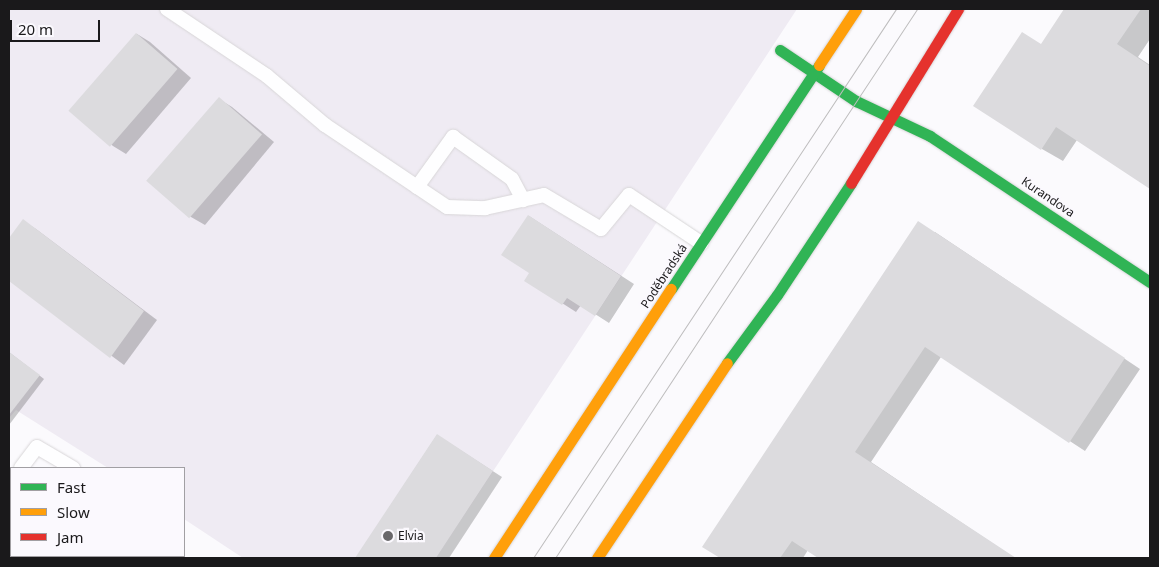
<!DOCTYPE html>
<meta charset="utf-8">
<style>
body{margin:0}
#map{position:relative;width:1159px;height:567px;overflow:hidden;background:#fbfafd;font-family:"Noto Sans",sans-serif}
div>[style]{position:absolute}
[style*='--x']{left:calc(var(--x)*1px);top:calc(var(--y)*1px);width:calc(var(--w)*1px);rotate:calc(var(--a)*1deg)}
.built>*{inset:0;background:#efebf3}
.shadow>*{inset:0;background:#0003}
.building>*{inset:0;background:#dcdbde;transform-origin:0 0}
.roads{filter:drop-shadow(0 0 1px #d8d6d8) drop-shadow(0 0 1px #d8d6d8)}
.lane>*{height:14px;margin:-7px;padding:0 7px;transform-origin:7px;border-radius:7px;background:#fefeff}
.fast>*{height:11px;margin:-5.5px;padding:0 5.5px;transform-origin:5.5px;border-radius:5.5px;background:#30b455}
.slow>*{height:11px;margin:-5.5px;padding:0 5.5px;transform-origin:5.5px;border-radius:5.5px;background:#ff9f0a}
.jam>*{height:11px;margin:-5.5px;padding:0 5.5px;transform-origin:5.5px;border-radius:5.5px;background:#e5322d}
.tram>*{height:1px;margin:-0.5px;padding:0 0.5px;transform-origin:0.5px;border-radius:0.5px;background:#bebdbe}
.dots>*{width:14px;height:14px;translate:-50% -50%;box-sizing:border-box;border:2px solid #fbf9fe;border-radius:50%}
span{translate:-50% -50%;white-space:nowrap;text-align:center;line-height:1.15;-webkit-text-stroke:4.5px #fbf9fe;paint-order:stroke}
.street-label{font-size:12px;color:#1a191b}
.poi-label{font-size:12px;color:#1a191b}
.left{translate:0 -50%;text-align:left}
.frame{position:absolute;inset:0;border:10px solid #1a191b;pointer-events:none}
.legend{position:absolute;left:10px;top:467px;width:175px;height:90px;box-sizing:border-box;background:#fbf9fe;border:1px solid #a19fa3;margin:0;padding:6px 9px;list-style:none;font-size:15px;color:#1a191b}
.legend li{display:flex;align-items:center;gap:10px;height:25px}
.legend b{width:25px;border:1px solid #a19fa3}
.scale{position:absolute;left:10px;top:20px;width:90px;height:22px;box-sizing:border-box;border:2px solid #1a191b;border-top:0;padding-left:6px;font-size:15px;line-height:18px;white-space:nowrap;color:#1a191b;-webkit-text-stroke:4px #fbf9fe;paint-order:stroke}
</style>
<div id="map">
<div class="built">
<div style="clip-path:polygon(9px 9px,797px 9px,436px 558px,243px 558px,184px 519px,184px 468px,108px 468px,16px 410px,9px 418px)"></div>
</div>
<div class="shadow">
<div style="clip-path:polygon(1066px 9px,1150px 9px,1150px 39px,1138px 57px,1150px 65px,1150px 188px,1077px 140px,1063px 161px,1042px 149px,1042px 45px)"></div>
<div style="clip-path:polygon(137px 34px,150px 42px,191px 78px,126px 154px,113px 146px,71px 111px)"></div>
<div style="clip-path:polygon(219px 99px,232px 107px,274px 142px,205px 225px,191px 217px,149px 182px)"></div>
<div style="clip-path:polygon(529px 216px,634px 284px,609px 323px,581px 305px,576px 312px,526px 280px,531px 272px)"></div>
<div style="clip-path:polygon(23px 221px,36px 229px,157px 320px,124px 365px,9px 280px,9px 240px)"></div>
<div style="clip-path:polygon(935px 232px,1140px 369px,1085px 451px,941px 357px,871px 462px,1010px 555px,1008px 558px,820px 558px,808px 550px,803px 558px,722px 558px,704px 546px)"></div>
<div style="clip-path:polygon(9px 352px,44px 379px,9px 425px)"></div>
<div style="clip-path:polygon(437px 435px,502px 477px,449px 558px,356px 558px)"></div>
</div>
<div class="building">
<div style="clip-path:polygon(1064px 9px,1141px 9px,1117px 44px,1150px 66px,1150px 189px,1056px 127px,1041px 150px,973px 106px,1022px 32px,1041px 44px)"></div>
<div style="left:136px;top:33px;width:55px;height:103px;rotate:41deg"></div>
<div style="left:219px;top:97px;width:57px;height:111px;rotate:41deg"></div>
<div style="clip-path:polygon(528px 215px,621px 276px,595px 316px,567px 298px,562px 305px,524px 281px,529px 273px,501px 255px)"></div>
<div style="clip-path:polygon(23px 219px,144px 311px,110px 358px,9px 281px,9px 238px)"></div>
<div style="clip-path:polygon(918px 221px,1125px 358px,1069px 443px,925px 347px,855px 452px,1016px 558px,818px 558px,792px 541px,780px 558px,720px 558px,702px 547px)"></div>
<div style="clip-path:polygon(9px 352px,40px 375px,9px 415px)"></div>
<div style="clip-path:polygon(437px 434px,493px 471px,436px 558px,355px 558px)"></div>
</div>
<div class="roads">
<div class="lane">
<div style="--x:167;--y:9;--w:120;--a:33.8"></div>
<div style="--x:267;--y:76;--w:76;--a:40.2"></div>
<div style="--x:325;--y:125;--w:147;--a:33.9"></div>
<div style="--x:447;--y:207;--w:38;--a:2"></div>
<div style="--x:485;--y:208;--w:60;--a:-12.4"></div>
<div style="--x:544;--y:195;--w:66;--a:30.8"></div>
<div style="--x:601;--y:229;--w:44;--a:-50.5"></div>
<div style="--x:629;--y:195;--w:87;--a:33.7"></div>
<div style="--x:417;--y:187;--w:62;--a:-54.2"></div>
<div style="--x:453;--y:137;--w:72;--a:35.4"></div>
<div style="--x:512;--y:179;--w:24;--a:62"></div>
<div style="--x:21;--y:468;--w:26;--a:-53"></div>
<div style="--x:37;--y:447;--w:42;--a:30.3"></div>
<div style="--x:9;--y:484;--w:4;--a:-56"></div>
<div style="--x:64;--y:558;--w:3;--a:-45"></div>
</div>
<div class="fast">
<div style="--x:780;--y:50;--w:92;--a:33.9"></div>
<div style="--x:856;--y:101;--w:82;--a:25.3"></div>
<div style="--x:930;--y:136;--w:264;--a:33.6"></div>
<div style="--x:671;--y:289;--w:268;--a:-56.5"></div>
<div style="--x:727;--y:363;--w:84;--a:-53.7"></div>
<div style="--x:777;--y:295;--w:134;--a:-56.5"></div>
</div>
<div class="slow">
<div style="--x:819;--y:65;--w:67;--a:-56.5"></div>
<div style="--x:494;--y:558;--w:322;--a:-56.7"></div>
<div style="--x:597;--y:558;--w:234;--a:-56.3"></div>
</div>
<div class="jam">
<div style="--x:851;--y:183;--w:204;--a:-58.4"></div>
</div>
</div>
<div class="tram">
<div style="--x:533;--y:558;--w:658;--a:-56.53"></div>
<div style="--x:555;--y:558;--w:658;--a:-56.6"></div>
</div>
<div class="dots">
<div style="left:388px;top:536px;background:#69686a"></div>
</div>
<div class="street-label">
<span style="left:1048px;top:197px;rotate:34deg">Kurandova</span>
<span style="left:664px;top:276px;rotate:-57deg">Poděbradská</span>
</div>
<div class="poi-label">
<span class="left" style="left:398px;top:536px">Elvia</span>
</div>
<div class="frame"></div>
<ul class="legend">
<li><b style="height:6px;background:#30b455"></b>Fast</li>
<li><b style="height:6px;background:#ff9f0a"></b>Slow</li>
<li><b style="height:6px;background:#e5322d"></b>Jam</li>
</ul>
<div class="scale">20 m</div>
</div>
